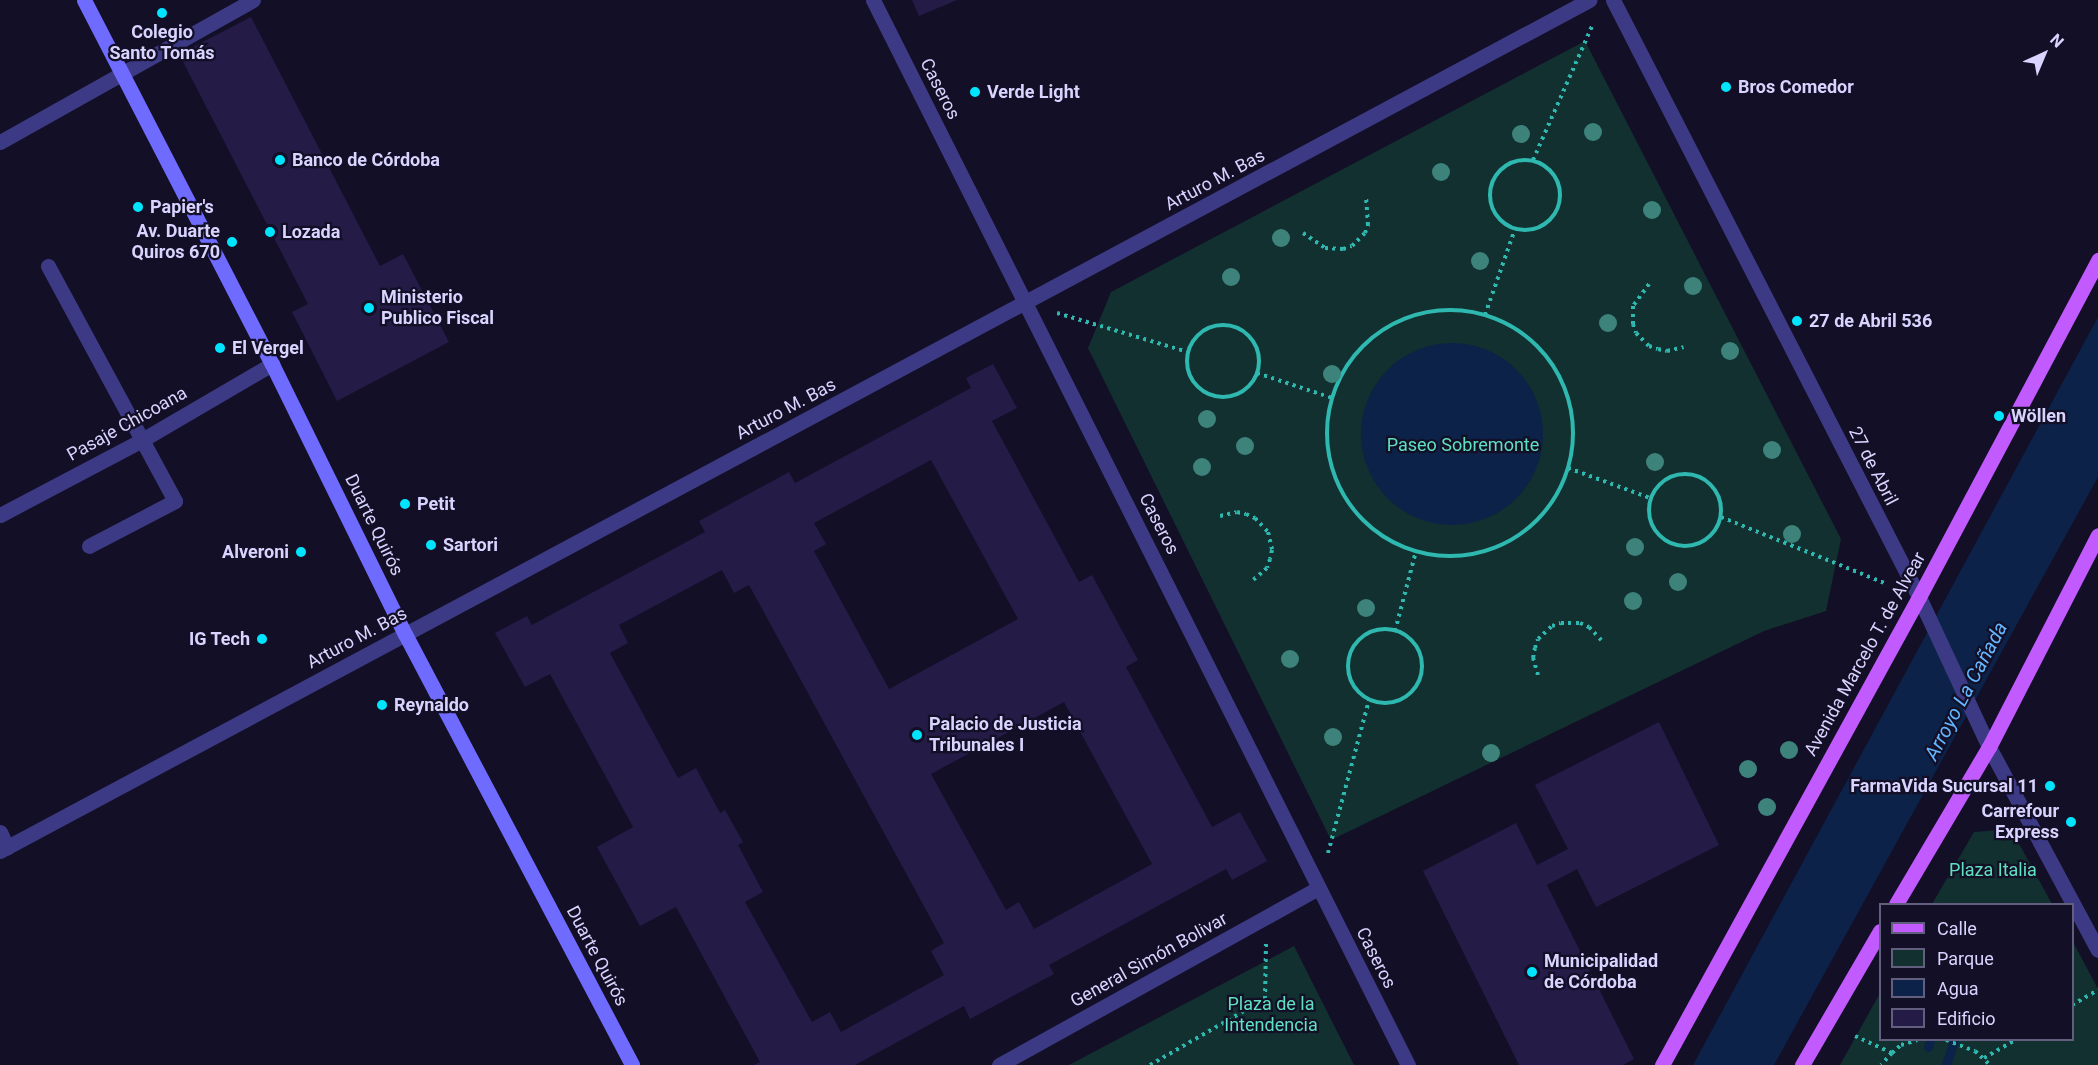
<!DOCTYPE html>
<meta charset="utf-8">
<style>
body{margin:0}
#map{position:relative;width:2098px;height:1065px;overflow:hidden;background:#130f26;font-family:Roboto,sans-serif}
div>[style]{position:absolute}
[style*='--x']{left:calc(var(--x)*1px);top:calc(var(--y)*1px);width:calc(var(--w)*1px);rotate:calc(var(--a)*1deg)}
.green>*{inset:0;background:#12302f}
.water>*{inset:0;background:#0c2248}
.round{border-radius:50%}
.stream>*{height:9px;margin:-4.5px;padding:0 4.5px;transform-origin:4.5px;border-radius:4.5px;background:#0c2248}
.building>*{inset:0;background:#241b47}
.path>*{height:4px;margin-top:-2px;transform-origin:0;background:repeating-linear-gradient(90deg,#2fb8b0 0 3px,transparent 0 7.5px)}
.path>.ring{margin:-2px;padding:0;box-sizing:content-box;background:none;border:4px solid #2fb8b0;border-radius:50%}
.street>*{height:15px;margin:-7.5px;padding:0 7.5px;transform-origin:7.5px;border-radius:7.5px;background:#3d3a85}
.secondary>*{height:15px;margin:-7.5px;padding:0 7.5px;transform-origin:7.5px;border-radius:7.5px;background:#6f6bff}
.primary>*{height:15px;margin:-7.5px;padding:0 7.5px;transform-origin:7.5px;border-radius:7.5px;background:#c25bff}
.trees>*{width:18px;height:18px;margin:-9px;border-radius:50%;background:#3d827b}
.dots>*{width:16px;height:16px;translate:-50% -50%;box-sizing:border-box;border:3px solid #130f26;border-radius:50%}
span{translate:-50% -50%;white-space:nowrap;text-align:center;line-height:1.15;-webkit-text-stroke:4.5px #130f26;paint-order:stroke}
.poi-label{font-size:18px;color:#d9d4ff;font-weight:700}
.left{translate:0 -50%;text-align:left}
.right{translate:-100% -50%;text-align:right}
.street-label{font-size:18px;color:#d9d4ff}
.park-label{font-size:18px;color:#5fe0c0}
.water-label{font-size:20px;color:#62b6ff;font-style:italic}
.legend{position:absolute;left:1879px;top:903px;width:195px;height:138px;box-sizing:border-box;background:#130f26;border:2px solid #625e7d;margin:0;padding:8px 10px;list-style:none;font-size:18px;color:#d9d4ff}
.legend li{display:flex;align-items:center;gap:12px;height:30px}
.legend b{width:30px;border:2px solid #625e7d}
.north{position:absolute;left:2014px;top:24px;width:60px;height:60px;-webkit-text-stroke:4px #130f26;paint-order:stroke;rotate:44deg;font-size:16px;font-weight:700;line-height:24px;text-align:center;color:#d9d4ff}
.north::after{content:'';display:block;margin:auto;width:21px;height:27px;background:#d9d4ff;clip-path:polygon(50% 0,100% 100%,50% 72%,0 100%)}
</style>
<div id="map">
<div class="green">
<div style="clip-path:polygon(1585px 41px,1841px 539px,1826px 611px,1764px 631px,1331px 840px,1088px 348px,1111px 292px)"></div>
<div style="clip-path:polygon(2011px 829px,2052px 904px,1932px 904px,1974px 832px)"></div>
<div style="clip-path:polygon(2073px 942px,2098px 989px,2098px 1065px,1840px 1065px,1880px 993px,1880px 1040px,2072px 1040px)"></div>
<div style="clip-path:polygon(1294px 946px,1354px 1065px,1069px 1065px)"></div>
</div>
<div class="water">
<div style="clip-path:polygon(2098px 317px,2098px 477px,1774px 1065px,1693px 1065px)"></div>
<div class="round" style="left:1361px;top:343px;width:182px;height:182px"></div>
</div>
<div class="stream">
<div style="--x:1928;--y:1047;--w:7;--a:-74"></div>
<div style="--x:1946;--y:1065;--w:26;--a:-72"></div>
</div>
<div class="building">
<div style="clip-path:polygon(912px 0,957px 0,919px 16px)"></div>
<div style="clip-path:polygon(251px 17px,380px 266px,403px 254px,449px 342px,337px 401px,292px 312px,308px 304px,179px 54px)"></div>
<div style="clip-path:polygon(evenodd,993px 364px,1017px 408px,992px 421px,1079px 582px,1092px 575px,1138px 660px,1126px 667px,1212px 827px,1240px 812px,1267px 861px,1232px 880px,1226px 869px,1049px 965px,1054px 974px,970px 1019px,964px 1006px,855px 1065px,754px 1065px,760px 1062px,676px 907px,640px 926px,597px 847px,633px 827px,550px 674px,525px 687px,495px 633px,527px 616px,532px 625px,705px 532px,699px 521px,789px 472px,795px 483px,971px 388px,966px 378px,993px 364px,931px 460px,1018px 619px,889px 689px,814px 551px,826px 544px,814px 523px,931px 460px,993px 364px,722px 570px,734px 593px,749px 585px,944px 943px,931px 951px,944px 975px,841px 1032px,830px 1012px,812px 1022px,745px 902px,763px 892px,738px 845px,743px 842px,725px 810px,720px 813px,696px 768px,678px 778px,610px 653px,628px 643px,619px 625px,722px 570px,993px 364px,1064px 702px,1152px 864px,1034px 929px,1019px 902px,1006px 910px,931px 774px,1064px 702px)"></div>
<div style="clip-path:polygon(1659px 722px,1719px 845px,1596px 907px,1577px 869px,1547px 885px,1634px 1059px,1623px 1065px,1519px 1065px,1423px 871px,1516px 823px,1537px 865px,1568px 849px,1535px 785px)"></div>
</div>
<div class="path">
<div class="ring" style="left:1490px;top:160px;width:66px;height:66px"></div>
<div style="--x:1533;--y:160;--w:146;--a:-66.2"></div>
<div style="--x:1303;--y:233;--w:27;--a:34"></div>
<div style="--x:1325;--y:248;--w:18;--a:3"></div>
<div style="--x:1343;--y:249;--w:9;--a:-18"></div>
<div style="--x:1352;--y:246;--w:18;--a:-45"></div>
<div style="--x:1365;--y:233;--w:9;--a:-69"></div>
<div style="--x:1368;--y:225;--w:27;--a:-94"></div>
<div style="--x:1649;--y:284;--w:27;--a:126"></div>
<div style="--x:1633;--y:306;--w:18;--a:90"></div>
<div style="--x:1633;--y:324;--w:9;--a:72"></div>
<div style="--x:1636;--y:333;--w:18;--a:45"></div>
<div style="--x:1649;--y:346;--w:9;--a:18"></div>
<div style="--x:1658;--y:349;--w:9;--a:13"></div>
<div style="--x:1667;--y:351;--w:17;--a:-13"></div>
<div class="ring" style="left:1327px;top:310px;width:242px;height:242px"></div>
<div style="--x:1057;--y:313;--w:137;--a:16.6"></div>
<div style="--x:1485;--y:315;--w:91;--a:-70.8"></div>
<div class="ring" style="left:1187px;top:325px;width:68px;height:68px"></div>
<div style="--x:1257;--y:373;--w:79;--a:18.4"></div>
<div style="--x:1568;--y:468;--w:87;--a:20.1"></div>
<div class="ring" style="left:1649px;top:474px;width:68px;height:68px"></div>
<div style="--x:1220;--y:516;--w:17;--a:-13"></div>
<div style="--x:1237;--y:512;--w:9;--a:13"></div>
<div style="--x:1246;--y:514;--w:10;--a:24"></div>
<div style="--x:1255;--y:518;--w:19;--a:47"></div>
<div style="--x:1268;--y:532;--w:18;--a:77"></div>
<div style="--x:1272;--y:550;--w:9;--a:103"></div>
<div style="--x:1270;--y:559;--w:9;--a:108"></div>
<div style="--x:1267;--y:568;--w:18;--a:139"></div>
<div style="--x:1721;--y:517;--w:176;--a:22"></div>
<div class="ring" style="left:1348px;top:629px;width:70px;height:70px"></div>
<div style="--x:1395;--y:631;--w:83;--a:-75.3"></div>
<div style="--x:1538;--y:675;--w:18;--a:-106"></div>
<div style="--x:1533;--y:658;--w:10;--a:-79"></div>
<div style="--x:1535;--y:648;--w:9;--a:-72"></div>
<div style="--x:1538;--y:639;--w:19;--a:-43"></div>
<div style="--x:1552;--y:626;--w:9;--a:-18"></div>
<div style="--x:1561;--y:623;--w:19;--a:0"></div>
<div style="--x:1580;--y:623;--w:10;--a:24"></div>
<div style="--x:1589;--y:627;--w:18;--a:47"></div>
<div style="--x:1328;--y:853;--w:158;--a:-75"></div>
<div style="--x:2072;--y:1005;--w:30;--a:-30"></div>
<div style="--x:1855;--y:1036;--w:41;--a:24.7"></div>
<div style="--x:1892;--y:1053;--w:16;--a:133"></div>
<div style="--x:1946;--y:1040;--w:31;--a:21"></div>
<div style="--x:1975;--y:1051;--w:21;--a:43"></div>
<div style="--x:1892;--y:1053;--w:12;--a:-42"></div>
<div style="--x:1901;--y:1045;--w:17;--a:-17"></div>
<div style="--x:1984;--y:1058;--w:36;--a:-30"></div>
<div style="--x:1150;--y:1065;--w:133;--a:-29.9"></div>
<div style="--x:1265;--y:999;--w:55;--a:-89"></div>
</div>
<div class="street">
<div style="--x:873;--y:0;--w:1192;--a:63.33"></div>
<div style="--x:1613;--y:0;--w:671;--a:62.86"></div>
<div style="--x:1919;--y:597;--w:166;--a:65"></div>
<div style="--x:1989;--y:747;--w:230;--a:61.8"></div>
<div style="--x:0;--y:142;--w:290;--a:-29.3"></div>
<div style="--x:48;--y:266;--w:267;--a:61.6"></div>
<div style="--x:175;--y:501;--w:97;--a:152.4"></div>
<div style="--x:0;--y:515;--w:161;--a:-27.8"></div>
<div style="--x:142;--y:440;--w:151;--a:-30.3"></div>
<div style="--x:0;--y:832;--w:17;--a:65"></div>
<div style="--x:0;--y:851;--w:1803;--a:-28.17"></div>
<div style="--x:999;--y:1065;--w:365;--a:-29"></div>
</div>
<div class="secondary">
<div style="--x:84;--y:0;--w:410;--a:62.7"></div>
<div style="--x:272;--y:364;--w:301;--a:63.8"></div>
<div style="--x:405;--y:634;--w:487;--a:62.2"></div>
</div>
<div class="primary">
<div style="--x:1896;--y:904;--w:182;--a:-59.4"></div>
<div style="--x:1989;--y:747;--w:238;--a:-62.8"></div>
<div style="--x:1662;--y:1065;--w:534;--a:-61.23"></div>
<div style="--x:1919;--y:597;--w:382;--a:-62"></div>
<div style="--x:1802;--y:1065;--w:155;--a:-59.8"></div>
</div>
<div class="trees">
<div style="left:1593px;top:132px"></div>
<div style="left:1521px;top:134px"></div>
<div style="left:1441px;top:172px"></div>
<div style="left:1652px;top:210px"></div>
<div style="left:1281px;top:238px"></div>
<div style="left:1480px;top:261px"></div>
<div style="left:1231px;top:277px"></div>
<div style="left:1693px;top:286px"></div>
<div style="left:1608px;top:323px"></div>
<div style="left:1730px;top:351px"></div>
<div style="left:1332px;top:374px"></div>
<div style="left:1207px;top:419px"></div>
<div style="left:1245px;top:446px"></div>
<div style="left:1772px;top:450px"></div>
<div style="left:1655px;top:462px"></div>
<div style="left:1202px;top:467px"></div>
<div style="left:1792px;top:534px"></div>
<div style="left:1635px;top:547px"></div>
<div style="left:1678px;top:582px"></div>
<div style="left:1633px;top:601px"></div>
<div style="left:1366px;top:608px"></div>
<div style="left:1290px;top:659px"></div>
<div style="left:1333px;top:737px"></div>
<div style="left:1789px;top:750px"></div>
<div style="left:1491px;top:753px"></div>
<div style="left:1748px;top:769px"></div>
<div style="left:1767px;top:807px"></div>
</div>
<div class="dots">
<div style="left:162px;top:13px;background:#00e5ff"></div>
<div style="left:1726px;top:87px;background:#00e5ff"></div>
<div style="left:975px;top:92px;background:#00e5ff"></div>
<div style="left:280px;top:160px;background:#00e5ff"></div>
<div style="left:138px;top:207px;background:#00e5ff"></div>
<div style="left:270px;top:232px;background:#00e5ff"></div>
<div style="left:232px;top:242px;background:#00e5ff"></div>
<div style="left:369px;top:308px;background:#00e5ff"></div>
<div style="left:1797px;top:321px;background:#00e5ff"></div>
<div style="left:220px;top:348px;background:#00e5ff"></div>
<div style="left:1999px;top:416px;background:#00e5ff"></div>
<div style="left:405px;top:504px;background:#00e5ff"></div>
<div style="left:431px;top:545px;background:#00e5ff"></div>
<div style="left:301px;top:552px;background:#00e5ff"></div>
<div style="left:262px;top:639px;background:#00e5ff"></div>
<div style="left:382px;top:705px;background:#00e5ff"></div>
<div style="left:917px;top:735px;background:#00e5ff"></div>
<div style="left:2050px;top:786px;background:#00e5ff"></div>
<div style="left:2071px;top:822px;background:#00e5ff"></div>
<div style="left:1532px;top:972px;background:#00e5ff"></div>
</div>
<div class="poi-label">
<span style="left:162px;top:43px">Colegio<br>Santo Tomás</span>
<span class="left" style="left:1738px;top:87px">Bros Comedor</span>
<span class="left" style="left:987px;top:92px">Verde Light</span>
<span class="left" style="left:292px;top:160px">Banco de Córdoba</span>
<span class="left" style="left:150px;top:207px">Papier's</span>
<span class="right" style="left:220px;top:242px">Av. Duarte<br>Quiros 670</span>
<span class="left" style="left:282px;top:232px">Lozada</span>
<span class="left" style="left:381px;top:308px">Ministerio<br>Publico Fiscal</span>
<span class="left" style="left:1809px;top:321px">27 de Abril 536</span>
<span class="left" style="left:232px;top:348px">El Vergel</span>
<span class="left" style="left:2011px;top:416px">Wöllen</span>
<span class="left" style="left:417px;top:504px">Petit</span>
<span class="left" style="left:443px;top:545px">Sartori</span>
<span class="right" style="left:289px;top:552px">Alveroni</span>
<span class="right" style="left:250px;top:639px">IG Tech</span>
<span class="left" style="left:394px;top:705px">Reynaldo</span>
<span class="left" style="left:929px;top:735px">Palacio de Justicia<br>Tribunales I</span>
<span class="right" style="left:2038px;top:786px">FarmaVida Sucursal 11</span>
<span class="right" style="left:2059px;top:822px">Carrefour<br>Express</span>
<span class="left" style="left:1544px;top:972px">Municipalidad<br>de Córdoba</span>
</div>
<div class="street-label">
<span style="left:940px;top:89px;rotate:63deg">Caseros</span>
<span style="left:1215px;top:180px;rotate:-28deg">Arturo M. Bas</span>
<span style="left:786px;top:409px;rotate:-28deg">Arturo M. Bas</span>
<span style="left:127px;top:424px;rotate:-29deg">Pasaje Chicoana</span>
<span style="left:1873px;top:466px;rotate:63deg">27 de Abril</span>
<span style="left:1159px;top:524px;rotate:63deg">Caseros</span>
<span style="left:374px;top:525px;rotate:64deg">Duarte Quirós</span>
<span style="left:357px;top:638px;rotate:-28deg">Arturo M. Bas</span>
<span style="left:1865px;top:654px;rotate:-61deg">Avenida Marcelo T. de Alvear</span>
<span style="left:597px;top:956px;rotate:62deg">Duarte Quirós</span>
<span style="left:1376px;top:958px;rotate:63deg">Caseros</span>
<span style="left:1149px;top:960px;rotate:-29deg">General Simón Bolivar</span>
</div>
<div class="park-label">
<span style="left:1463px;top:445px">Paseo Sobremonte</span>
<span style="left:1993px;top:870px">Plaza Italia</span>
<span style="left:1271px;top:1015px">Plaza de la<br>Intendencia</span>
</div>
<div class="water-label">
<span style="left:1966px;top:691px;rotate:-62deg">Arroyo La Cañada</span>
</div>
<ul class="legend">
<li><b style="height:8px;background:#c25bff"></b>Calle</li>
<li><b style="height:16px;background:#12302f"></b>Parque</li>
<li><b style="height:16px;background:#0c2248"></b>Agua</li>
<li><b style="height:16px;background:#241b47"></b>Edificio</li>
</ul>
<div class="north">N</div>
</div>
